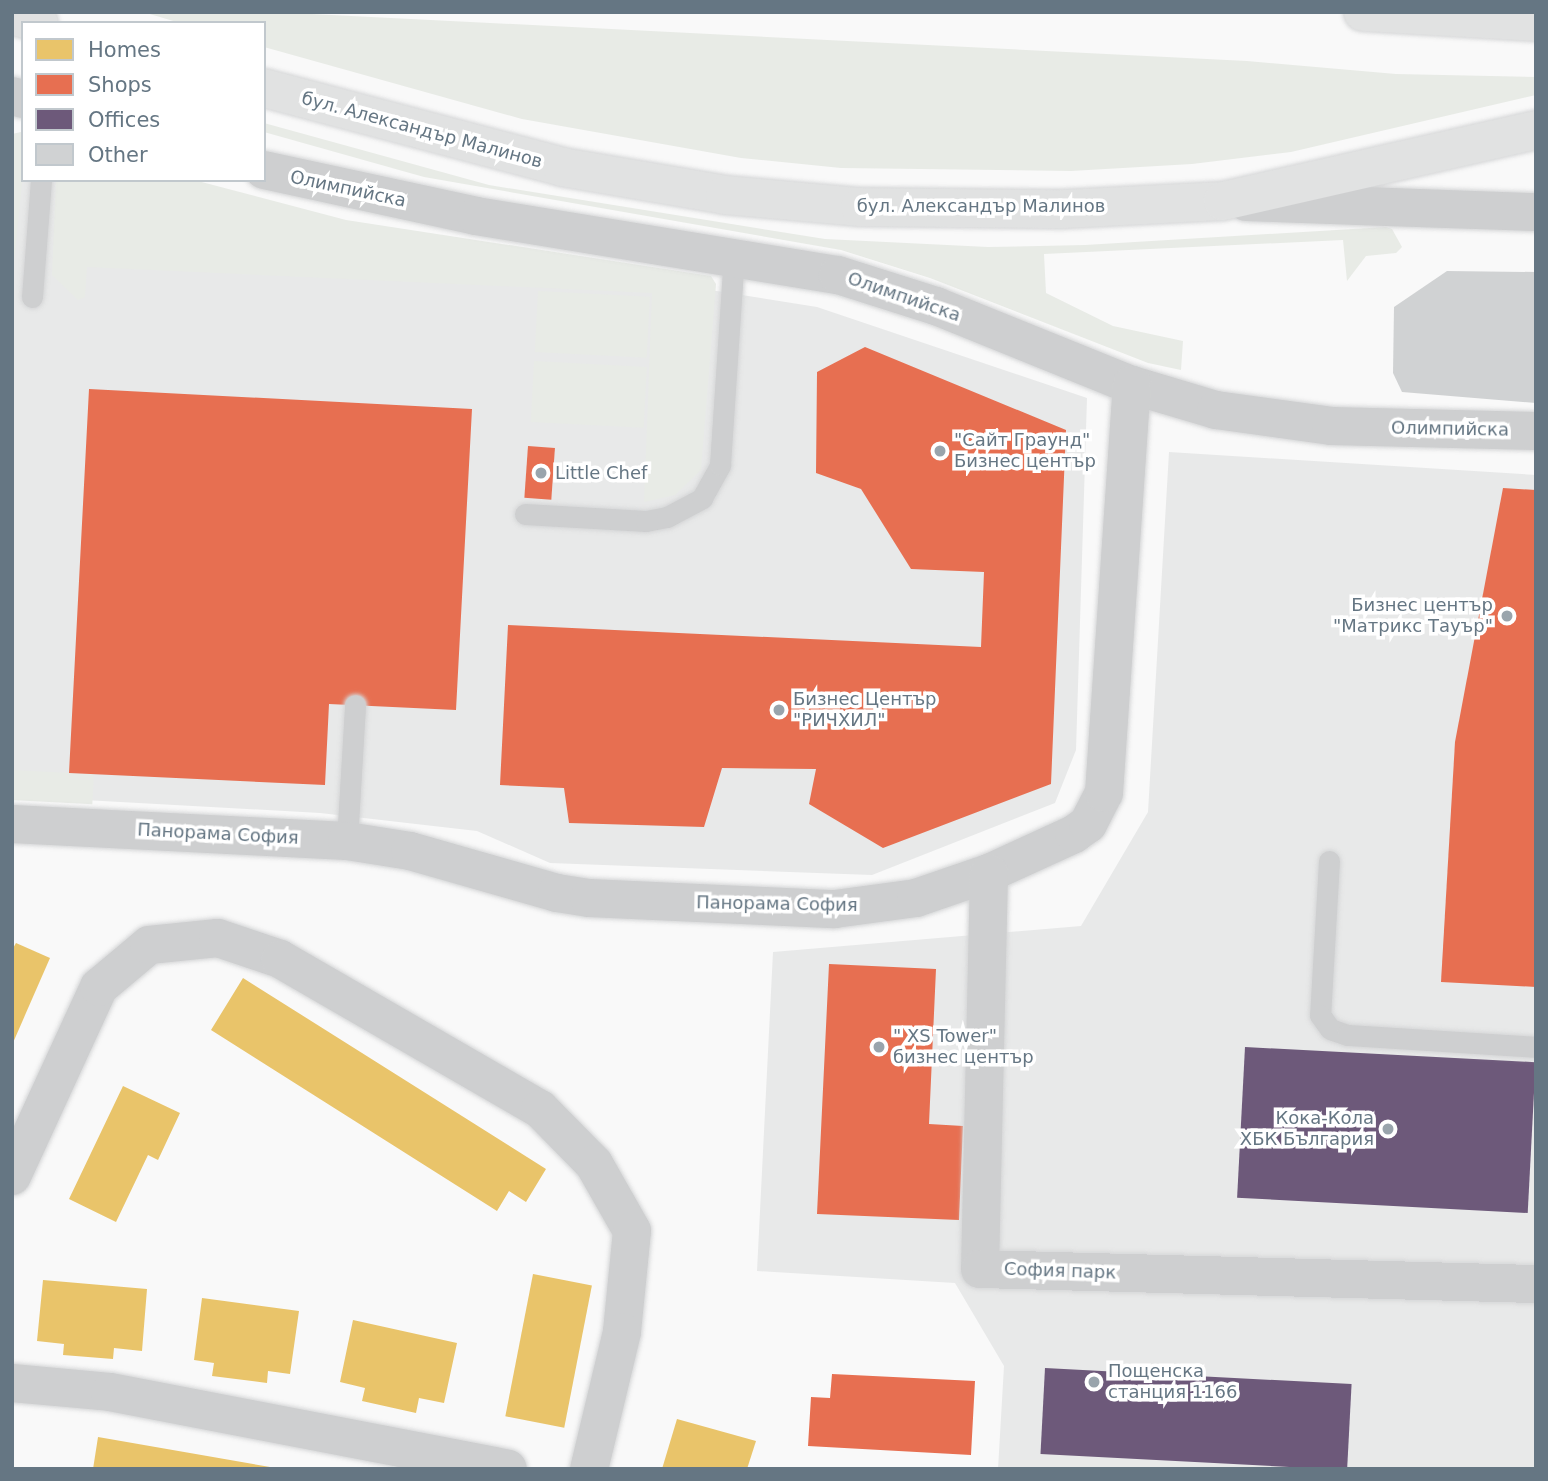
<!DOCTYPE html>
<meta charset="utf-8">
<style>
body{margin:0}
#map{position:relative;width:1548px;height:1481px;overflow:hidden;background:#f9f9f9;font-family:"DejaVu Sans",sans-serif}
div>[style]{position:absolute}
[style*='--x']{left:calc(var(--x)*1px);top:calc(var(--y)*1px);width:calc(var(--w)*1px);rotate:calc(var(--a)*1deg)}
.built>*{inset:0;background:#e8e9e9}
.green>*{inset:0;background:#e8ebe6;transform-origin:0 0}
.homes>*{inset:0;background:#e9c46a;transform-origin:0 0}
.shops>*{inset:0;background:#e76f51;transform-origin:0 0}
.offices>*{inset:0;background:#6d597a;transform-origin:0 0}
.building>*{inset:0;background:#d0d2d3}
.roads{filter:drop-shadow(0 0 2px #d5d6d7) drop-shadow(0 0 2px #d5d6d7)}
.lane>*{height:21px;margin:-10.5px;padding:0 10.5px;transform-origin:10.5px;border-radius:10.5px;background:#cecfd0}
.street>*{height:38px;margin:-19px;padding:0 19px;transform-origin:19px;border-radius:19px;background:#cecfd0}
.primary>*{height:38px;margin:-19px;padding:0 19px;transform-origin:19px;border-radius:19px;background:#e1e2e2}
.highway>*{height:38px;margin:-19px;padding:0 19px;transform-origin:19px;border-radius:19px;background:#e1e2e2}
.dots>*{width:19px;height:19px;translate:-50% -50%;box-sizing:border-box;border:4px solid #fff;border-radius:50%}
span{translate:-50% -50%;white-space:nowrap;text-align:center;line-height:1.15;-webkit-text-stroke:7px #fff;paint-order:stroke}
.street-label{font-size:18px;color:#657683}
.poi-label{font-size:18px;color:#657683}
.left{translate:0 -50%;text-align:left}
.right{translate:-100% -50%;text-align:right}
.frame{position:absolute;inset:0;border:14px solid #657683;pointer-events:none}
.legend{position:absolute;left:21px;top:21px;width:245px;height:161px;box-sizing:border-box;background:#fff;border:2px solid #c1c8cd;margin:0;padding:9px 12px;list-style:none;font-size:21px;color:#657683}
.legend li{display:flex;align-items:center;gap:14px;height:35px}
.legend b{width:35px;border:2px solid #c1c8cd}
</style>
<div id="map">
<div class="built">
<div style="clip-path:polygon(12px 159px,23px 161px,23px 180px,108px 180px,331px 230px,817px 307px,1087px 398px,1076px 750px,1055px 803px,872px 875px,550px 863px,477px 831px,320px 813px,12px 796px)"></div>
<div style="clip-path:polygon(1169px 452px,1536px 475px,1536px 1469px,998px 1469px,1004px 1366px,955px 1283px,757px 1271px,773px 952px,1081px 926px,1148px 812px)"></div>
</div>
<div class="green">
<div style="clip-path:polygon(143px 12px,272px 12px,1247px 61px,1396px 74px,1536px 77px,1536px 95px,1291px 152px,1192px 164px,1071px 171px,841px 168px,741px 158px,522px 119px,264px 47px,264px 23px,180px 23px)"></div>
<div style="clip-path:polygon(264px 123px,489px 185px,825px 239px,988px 247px,1085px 245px,1386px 227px,1392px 229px,1402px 247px,1396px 253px,1366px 256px,1347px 281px,1343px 240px,1044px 254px,1046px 293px,1113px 326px,1183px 341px,1181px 370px,1148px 363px,930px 278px,841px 250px,424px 177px,264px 132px)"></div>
<div style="clip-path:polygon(21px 132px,23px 174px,12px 281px,12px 134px)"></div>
<div style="clip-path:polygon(56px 180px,194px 180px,346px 220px,711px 276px,716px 284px,701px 470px,675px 495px,644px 502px,652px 293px,87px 267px,85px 297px,78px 300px,52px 275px)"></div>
<div style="left:538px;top:291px;width:112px;height:61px;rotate:3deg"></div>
<div style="left:534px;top:361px;width:113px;height:61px;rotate:3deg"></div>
<div style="left:12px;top:770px;width:82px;height:30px;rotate:3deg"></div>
</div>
<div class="homes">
<div style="clip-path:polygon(16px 943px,50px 958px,12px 1045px,12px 950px)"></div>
<div style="clip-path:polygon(243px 978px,546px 1169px,526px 1202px,509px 1191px,497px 1211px,211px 1030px)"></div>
<div style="clip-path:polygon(123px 1086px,180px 1113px,158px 1160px,148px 1155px,116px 1222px,69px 1199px)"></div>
<div style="left:533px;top:1274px;width:60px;height:145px;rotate:11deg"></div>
<div style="clip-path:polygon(43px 1280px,147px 1289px,142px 1351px,114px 1348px,113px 1359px,63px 1355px,64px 1344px,37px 1341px)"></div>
<div style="clip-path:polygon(202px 1298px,299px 1311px,290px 1374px,268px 1371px,267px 1383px,212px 1376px,214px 1363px,194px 1360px)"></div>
<div style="clip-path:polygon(353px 1320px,457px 1343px,444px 1403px,419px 1398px,416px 1413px,362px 1401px,365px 1388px,340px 1382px)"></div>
<div style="clip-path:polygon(677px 1419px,756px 1441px,747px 1469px,662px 1469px)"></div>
<div style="clip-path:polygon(98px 1437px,270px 1467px,269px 1469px,93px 1469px)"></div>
</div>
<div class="shops">
<div style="clip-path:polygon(865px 347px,1066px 430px,1051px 784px,883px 848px,809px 804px,816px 769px,722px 768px,704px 827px,569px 823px,564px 788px,500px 785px,508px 625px,981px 647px,984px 572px,911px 569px,861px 489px,816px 473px,817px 372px)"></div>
<div style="clip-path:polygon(89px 389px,472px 409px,456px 710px,329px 704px,325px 785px,69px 773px)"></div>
<div style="left:528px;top:446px;width:27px;height:52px;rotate:4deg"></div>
<div style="clip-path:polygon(1503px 488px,1536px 490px,1536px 987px,1441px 982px,1455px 742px)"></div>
<div style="clip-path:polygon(829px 964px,936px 969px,929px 1124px,963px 1126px,959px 1220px,817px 1214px)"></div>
<div style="clip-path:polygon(832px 1374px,975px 1381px,971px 1455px,808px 1446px,811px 1397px,830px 1398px)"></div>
</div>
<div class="offices">
<div style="left:1245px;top:1047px;width:291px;height:151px;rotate:3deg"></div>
<div style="left:1045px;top:1368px;width:307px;height:86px;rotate:3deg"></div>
</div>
<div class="building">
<div style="clip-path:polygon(1447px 271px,1536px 272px,1536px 403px,1402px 392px,1393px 373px,1394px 307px)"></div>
</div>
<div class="roads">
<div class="lane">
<div style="--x:32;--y:297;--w:117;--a:-85.6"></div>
<div style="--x:525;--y:514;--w:121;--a:3.3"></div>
<div style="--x:646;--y:521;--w:21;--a:-11"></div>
<div style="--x:667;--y:517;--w:40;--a:-28"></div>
<div style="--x:702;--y:498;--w:38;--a:-61"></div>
<div style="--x:720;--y:465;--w:211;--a:-86.2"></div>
<div style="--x:347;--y:841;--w:136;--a:-86.6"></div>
<div style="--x:1329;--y:861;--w:154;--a:93.3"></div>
<div style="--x:1320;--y:1015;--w:17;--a:54"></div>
<div style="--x:1330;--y:1029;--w:18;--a:19"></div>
<div style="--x:1347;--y:1035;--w:189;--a:3.6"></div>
</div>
<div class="street">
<div style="--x:12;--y:96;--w:11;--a:15"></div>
<div style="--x:264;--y:170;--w:217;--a:12.2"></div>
<div style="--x:476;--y:216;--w:367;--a:9.3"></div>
<div style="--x:838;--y:275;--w:103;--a:17.6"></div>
<div style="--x:936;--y:306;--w:211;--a:22"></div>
<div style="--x:1132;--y:385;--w:88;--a:16.6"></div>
<div style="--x:1216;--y:410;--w:116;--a:7.9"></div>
<div style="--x:1331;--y:426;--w:205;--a:1.4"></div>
<div style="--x:1246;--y:202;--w:290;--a:2"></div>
<div style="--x:12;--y:824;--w:335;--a:2.9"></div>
<div style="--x:347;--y:841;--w:64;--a:9"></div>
<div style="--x:410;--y:851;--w:153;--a:15.9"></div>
<div style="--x:557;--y:893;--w:32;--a:9"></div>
<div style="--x:589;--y:898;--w:246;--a:2.6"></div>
<div style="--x:835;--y:909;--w:82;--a:-7.7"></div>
<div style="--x:916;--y:898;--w:77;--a:-18.9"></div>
<div style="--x:989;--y:873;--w:94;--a:-24.6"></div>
<div style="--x:1074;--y:834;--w:17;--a:-36"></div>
<div style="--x:1088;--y:824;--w:35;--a:-63"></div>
<div style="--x:1104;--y:793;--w:409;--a:-86.1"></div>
<div style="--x:989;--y:873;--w:396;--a:91.3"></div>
<div style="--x:980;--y:1269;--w:556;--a:1.55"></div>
<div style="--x:12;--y:1176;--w:208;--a:-65.3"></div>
<div style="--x:99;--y:987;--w:65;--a:-40"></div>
<div style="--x:149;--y:945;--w:69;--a:-5.8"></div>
<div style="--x:218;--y:938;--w:65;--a:18.7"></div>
<div style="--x:280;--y:959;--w:300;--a:30"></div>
<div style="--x:540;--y:1109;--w:77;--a:45.5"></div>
<div style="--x:594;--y:1164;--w:77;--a:60.4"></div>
<div style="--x:632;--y:1231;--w:101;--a:95.7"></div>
<div style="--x:622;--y:1332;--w:141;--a:103.5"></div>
<div style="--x:12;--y:1383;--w:98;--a:5.2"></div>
<div style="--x:110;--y:1392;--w:405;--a:10.9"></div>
</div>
<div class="primary">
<div style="--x:12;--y:15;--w:28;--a:17"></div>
<div style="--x:264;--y:88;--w:308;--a:14.8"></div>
<div style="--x:562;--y:167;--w:165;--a:9.7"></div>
<div style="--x:725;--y:195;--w:136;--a:5.1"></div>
<div style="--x:860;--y:207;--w:204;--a:0.6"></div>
<div style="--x:1064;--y:209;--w:159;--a:-2.9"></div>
<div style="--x:1223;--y:201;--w:321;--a:-12.8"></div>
</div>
<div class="highway">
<div style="--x:1363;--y:12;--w:173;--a:3.3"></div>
</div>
</div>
<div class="dots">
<div style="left:940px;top:451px;background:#99a4ac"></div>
<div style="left:541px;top:473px;background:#99a4ac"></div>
<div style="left:1507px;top:616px;background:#99a4ac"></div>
<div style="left:779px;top:710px;background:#99a4ac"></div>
<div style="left:879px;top:1047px;background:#99a4ac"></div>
<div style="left:1388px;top:1129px;background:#99a4ac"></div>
<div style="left:1094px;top:1382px;background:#99a4ac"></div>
</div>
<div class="street-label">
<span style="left:422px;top:130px;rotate:15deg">бул. Александър Малинов</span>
<span style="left:348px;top:189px;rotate:12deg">Олимпийска</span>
<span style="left:981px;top:206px">бул. Александър Малинов</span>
<span style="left:904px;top:297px;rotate:19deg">Олимпийска</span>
<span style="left:1450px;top:429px;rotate:1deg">Олимпийска</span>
<span style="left:218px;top:834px;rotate:3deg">Панорама София</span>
<span style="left:777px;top:904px;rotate:1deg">Панорама София</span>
<span style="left:1060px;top:1271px;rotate:2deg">София парк</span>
</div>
<div class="poi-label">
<span class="left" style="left:954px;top:451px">"Сайт Граунд"<br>Бизнес център</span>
<span class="left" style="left:555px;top:473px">Little Chef</span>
<span class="right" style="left:1493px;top:616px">Бизнес център<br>"Матрикс Тауър"</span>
<span class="left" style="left:793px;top:710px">Бизнес Център<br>"РИЧХИЛ"</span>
<span class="left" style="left:893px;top:1047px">" XS Tower"<br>бизнес център</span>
<span class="right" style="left:1374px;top:1129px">Кока-Кола<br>ХБК България</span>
<span class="left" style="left:1108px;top:1382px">Пощенска<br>станция 1166</span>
</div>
<div class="frame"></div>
<ul class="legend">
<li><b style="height:19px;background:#e9c46a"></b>Homes</li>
<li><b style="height:19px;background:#e76f51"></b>Shops</li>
<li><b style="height:19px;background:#6d597a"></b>Offices</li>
<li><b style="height:19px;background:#d0d2d3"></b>Other</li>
</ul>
</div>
